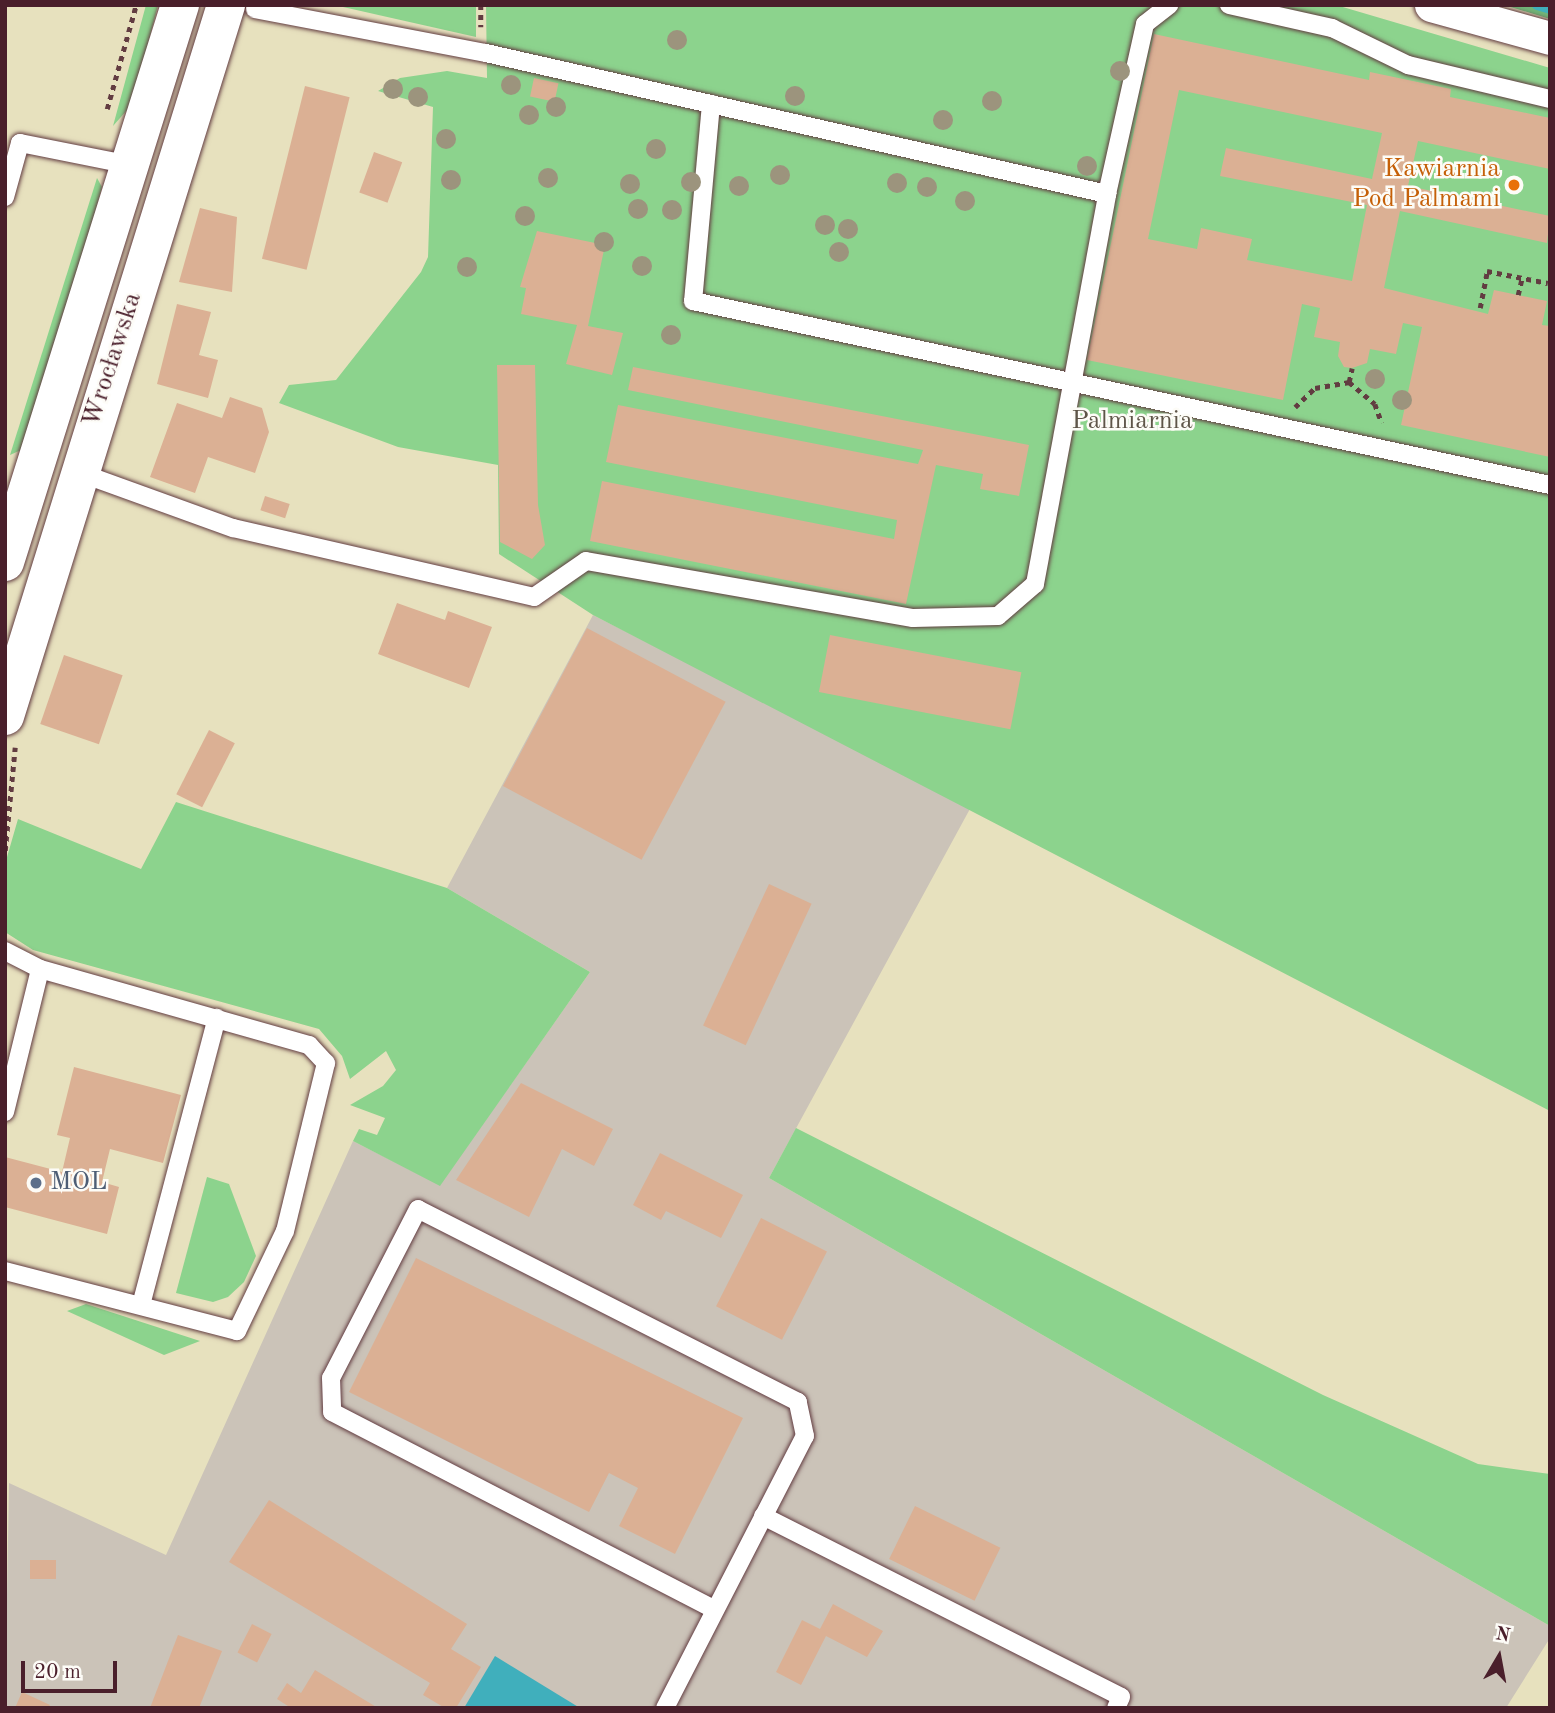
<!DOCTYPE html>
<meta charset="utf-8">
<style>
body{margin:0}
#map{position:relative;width:1555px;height:1713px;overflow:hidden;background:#e7e1be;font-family:"Old Standard TT",serif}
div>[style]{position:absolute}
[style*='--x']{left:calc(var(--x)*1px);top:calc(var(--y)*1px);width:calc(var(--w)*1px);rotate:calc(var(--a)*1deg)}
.industrial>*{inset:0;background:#cbc3b8}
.green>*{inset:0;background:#8cd38d}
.forest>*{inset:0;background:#71b578}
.water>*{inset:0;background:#40afbc}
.stream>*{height:10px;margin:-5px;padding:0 5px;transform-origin:5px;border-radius:5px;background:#40afbc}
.building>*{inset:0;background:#dbb094;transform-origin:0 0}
.path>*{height:4.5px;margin-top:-2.25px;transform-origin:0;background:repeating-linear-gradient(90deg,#623c41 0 5px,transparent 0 10px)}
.roads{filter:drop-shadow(0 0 2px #623c41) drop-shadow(0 0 2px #623c41)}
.service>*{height:18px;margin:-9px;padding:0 9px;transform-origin:9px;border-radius:9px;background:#fff}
.minor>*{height:33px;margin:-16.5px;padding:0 16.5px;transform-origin:16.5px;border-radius:16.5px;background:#fff}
.primary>*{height:38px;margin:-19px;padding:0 19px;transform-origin:19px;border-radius:19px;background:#fff}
.trees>*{width:20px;height:20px;margin:-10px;border-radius:50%;background:#9c947d}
.dots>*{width:19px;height:19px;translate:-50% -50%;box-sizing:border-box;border:4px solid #fdfcf7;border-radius:50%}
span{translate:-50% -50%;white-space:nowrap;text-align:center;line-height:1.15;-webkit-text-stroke:5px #fdfcf7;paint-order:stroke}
.food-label{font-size:26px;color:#c56008}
.right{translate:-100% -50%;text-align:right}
.street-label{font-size:26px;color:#4a1f2b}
.park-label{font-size:26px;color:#5e5548}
.service-label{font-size:26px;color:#4e5e75}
.left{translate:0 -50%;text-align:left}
.frame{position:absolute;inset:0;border:7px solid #4a1f2b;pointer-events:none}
.north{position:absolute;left:1464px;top:1622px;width:70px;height:70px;-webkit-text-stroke:5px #fdfcf7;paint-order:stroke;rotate:10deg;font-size:19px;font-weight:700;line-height:28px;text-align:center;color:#4a1f2b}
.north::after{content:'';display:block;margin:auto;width:24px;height:32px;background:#4a1f2b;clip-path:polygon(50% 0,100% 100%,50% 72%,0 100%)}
.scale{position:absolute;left:21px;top:1661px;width:96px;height:32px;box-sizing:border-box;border:4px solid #4a1f2b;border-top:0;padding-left:9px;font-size:21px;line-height:24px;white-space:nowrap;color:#4a1f2b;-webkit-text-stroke:5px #fdfcf7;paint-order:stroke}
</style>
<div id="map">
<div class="industrial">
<div style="clip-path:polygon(593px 615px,971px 807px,769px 1178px,1550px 1626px,1550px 1638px,1506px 1708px,5px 1708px,9px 1483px,166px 1555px,353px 1141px,440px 1185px,590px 972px,447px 888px)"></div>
</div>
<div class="green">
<div style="clip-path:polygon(146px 5px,158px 5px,146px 52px,128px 109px,113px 126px)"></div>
<div style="clip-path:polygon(343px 5px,476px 5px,476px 37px,343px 7px)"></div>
<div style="clip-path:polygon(486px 5px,1336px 5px,1550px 68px,1550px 1111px,593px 615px,499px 554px,498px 465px,398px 447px,279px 403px,289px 385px,336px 380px,421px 272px,428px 257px,433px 107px,378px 91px,400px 78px,447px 71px,487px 78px)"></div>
<div style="clip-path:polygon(97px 178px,102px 187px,93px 221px,21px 450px,10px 455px)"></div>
<div style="clip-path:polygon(176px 802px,447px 888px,590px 972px,440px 1186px,353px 1141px,359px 1129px,377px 1135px,385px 1118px,350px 1105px,383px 1086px,396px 1070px,386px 1051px,350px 1079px,342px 1056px,319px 1029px,33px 950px,5px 932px,5px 864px,18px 819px,141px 869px)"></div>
<div style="clip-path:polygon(796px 1128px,1323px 1395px,1478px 1464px,1550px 1474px,1550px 1626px,769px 1178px)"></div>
<div style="clip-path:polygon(207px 1177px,229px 1184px,256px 1256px,244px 1282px,228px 1297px,213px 1302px,176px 1293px)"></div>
<div style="clip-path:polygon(86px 1304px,200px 1341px,164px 1355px,67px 1311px)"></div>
</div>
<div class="forest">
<div style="clip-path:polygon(1504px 5px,1550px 5px,1550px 19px)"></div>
</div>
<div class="water">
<div style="clip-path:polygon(495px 1656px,580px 1708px,464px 1708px)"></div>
</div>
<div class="stream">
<div style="--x:1537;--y:5;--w:14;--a:17"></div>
</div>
<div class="building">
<div style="clip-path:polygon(evenodd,1154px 34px,1369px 80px,1370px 72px,1451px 89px,1450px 97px,1550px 118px,1550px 169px,1418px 141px,1408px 186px,1550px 216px,1547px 243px,1400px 211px,1384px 288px,1488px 314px,1494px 290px,1547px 301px,1542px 325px,1550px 326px,1550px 457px,1401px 425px,1422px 327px,1403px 323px,1396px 354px,1370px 349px,1367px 363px,1352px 368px,1344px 367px,1338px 356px,1340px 342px,1314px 337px,1320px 308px,1302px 304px,1283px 400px,1087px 360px,1154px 34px,1179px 90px,1382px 133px,1372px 179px,1226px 148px,1220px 176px,1367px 205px,1352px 281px,1247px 260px,1252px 239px,1201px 228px,1197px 249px,1148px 239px,1179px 90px)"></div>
<div style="left:534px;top:78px;width:25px;height:19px;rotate:12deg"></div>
<div style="left:305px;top:86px;width:46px;height:178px;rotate:14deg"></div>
<div style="left:374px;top:152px;width:30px;height:43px;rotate:20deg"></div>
<div style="clip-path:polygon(200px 208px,237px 217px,232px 292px,179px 282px)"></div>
<div style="clip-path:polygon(537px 231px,605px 245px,588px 326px,623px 333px,612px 375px,566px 364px,577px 325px,521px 314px,526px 288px,520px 287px)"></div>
<div style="clip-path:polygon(177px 304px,211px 312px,199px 355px,218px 360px,208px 398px,157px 384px)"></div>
<div style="clip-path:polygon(497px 365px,535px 365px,538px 505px,545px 545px,532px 559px,500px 542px)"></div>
<div style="clip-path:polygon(633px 367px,1029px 445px,1019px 496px,980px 489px,983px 474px,936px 465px,906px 604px,590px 541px,602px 481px,894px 539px,897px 520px,606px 462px,618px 405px,918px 464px,923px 450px,628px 390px)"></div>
<div style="clip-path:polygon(230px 397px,262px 408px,269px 432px,255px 473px,208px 457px,195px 493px,150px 477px,177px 403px,222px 418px)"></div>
<div style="left:265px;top:496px;width:26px;height:15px;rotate:18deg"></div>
<div style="clip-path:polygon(397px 603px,445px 620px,448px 611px,492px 627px,469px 688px,378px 654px)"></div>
<div style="left:587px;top:628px;width:157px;height:179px;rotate:28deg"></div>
<div style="left:830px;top:635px;width:195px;height:58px;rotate:11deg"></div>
<div style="left:64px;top:655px;width:62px;height:73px;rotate:19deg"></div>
<div style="left:209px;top:730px;width:29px;height:72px;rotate:27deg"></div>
<div style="left:769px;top:884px;width:47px;height:156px;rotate:25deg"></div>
<div style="clip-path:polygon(74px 1067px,181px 1095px,163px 1163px,110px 1149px,102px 1182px,119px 1187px,107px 1234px,5px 1207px,5px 1157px,62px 1172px,70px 1138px,57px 1135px)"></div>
<div style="clip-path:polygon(521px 1083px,613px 1129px,594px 1166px,562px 1149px,529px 1217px,456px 1180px)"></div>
<div style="clip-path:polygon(660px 1153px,743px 1195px,721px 1238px,666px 1211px,661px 1220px,633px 1205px)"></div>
<div style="left:761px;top:1218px;width:74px;height:99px;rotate:27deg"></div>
<div style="clip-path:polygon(416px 1258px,743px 1418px,675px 1554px,619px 1526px,638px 1488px,609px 1473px,589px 1512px,349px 1392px)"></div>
<div style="clip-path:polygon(269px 1500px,467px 1624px,451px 1649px,481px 1667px,456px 1708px,445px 1708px,423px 1695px,430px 1683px,229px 1562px)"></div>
<div style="left:915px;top:1506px;width:95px;height:59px;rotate:26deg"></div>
<div style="left:56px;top:1560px;width:19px;height:26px;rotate:90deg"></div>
<div style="clip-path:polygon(833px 1604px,883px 1631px,867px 1657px,826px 1636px,801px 1685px,776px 1672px,802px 1620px,820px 1629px)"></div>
<div style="left:252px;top:1624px;width:22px;height:32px;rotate:27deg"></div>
<div style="clip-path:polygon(178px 1635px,222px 1651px,199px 1708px,150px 1708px)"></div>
<div style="clip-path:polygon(315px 1670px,378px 1708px,291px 1708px,277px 1699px,287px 1683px,301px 1693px)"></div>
<div style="clip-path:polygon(22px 1692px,50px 1705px,48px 1708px,15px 1708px)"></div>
</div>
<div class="path">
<div style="--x:481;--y:5;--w:22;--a:90"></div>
<div style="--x:107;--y:109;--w:108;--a:-74.4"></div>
<div style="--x:1518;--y:295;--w:17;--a:-77"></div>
<div style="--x:1480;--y:308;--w:38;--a:-79"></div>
<div style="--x:1487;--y:271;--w:62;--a:11.1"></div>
<div style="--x:1349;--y:382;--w:14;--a:-78"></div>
<div style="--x:1295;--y:407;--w:28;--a:-44"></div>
<div style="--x:1315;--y:388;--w:35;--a:-10"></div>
<div style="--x:1349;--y:382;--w:34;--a:40"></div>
<div style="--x:1375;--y:404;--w:20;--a:70"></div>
<div style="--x:5;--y:851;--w:104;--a:-84.5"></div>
</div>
<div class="roads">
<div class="service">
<div style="--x:1229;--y:5;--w:106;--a:12.6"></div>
<div style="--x:1332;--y:28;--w:85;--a:26"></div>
<div style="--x:1408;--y:65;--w:146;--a:13.5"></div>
<div style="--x:255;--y:9;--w:235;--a:10.8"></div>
<div style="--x:486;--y:53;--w:637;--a:12.79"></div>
<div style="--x:711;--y:104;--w:198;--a:95.2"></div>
<div style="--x:693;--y:301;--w:877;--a:12.12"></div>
<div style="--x:5;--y:197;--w:56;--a:-74.5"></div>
<div style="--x:20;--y:143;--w:112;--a:11.3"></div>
<div style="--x:78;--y:472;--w:165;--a:19.9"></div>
<div style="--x:233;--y:528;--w:309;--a:12.9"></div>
<div style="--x:534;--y:597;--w:63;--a:-34.7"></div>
<div style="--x:586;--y:561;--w:332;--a:9.9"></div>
<div style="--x:913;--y:618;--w:85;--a:-1.3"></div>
<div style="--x:998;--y:616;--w:49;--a:-40.9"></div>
<div style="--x:1035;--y:584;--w:397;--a:-79.5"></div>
<div style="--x:1107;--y:194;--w:174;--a:-77.4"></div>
<div style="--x:1145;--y:24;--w:31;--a:-38"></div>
<div style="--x:5;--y:951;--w:39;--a:27"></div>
<div style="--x:40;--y:969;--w:280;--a:15.8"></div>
<div style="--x:309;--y:1045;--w:25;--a:47"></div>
<div style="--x:326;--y:1063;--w:173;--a:103.7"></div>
<div style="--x:285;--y:1231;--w:111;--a:115.6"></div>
<div style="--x:237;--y:1331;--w:240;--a:-165.5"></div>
<div style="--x:5;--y:1112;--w:147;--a:-76.2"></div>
<div style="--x:141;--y:1305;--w:297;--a:-75.2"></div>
<div style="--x:763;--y:1516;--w:401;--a:26.8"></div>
<div style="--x:1121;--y:1697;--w:12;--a:114"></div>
<div style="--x:665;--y:1708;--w:306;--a:-62.8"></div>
<div style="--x:805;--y:1436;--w:35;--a:-102"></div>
<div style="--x:798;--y:1402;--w:426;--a:-153.1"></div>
<div style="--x:418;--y:1209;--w:190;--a:117.2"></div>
<div style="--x:331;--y:1378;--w:34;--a:88"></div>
<div style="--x:332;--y:1412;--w:431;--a:27.3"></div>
</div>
<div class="minor">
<div style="--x:1431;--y:5;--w:123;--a:15.5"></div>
</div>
<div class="primary">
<div style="--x:5;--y:562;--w:584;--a:-72.56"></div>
<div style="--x:5;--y:716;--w:745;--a:-72.73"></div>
</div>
</div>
<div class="trees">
<div style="left:677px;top:40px"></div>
<div style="left:1120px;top:71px"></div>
<div style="left:511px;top:85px"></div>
<div style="left:393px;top:89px"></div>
<div style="left:795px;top:96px"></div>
<div style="left:418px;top:97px"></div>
<div style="left:992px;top:101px"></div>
<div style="left:556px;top:107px"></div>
<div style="left:529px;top:115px"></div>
<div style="left:943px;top:120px"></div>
<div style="left:446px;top:139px"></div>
<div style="left:656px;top:149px"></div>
<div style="left:1087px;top:166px"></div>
<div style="left:780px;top:175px"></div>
<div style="left:548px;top:178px"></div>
<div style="left:451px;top:180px"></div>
<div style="left:691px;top:182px"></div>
<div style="left:897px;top:183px"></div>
<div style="left:630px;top:184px"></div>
<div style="left:739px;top:186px"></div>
<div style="left:927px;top:187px"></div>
<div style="left:965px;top:201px"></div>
<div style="left:638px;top:209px"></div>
<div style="left:672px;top:210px"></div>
<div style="left:525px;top:216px"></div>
<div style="left:825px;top:225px"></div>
<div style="left:848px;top:229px"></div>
<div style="left:604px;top:242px"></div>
<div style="left:839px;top:252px"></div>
<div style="left:642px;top:266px"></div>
<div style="left:467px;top:267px"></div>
<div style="left:671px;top:335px"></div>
<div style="left:1375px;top:379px"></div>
<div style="left:1402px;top:400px"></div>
</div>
<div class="dots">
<div style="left:1514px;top:185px;background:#e8710a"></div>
<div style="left:36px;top:1183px;background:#5c6f8a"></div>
</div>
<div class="food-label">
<span class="right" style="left:1500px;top:185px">Kawiarnia<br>Pod Palmami</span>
</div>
<div class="street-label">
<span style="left:113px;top:360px;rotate:-72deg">Wrocławska</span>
</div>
<div class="park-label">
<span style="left:1132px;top:422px">Palmiarnia</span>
</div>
<div class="service-label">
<span class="left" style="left:50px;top:1183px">MOL</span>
</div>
<div class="frame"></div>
<div class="north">N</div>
<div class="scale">20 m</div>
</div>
